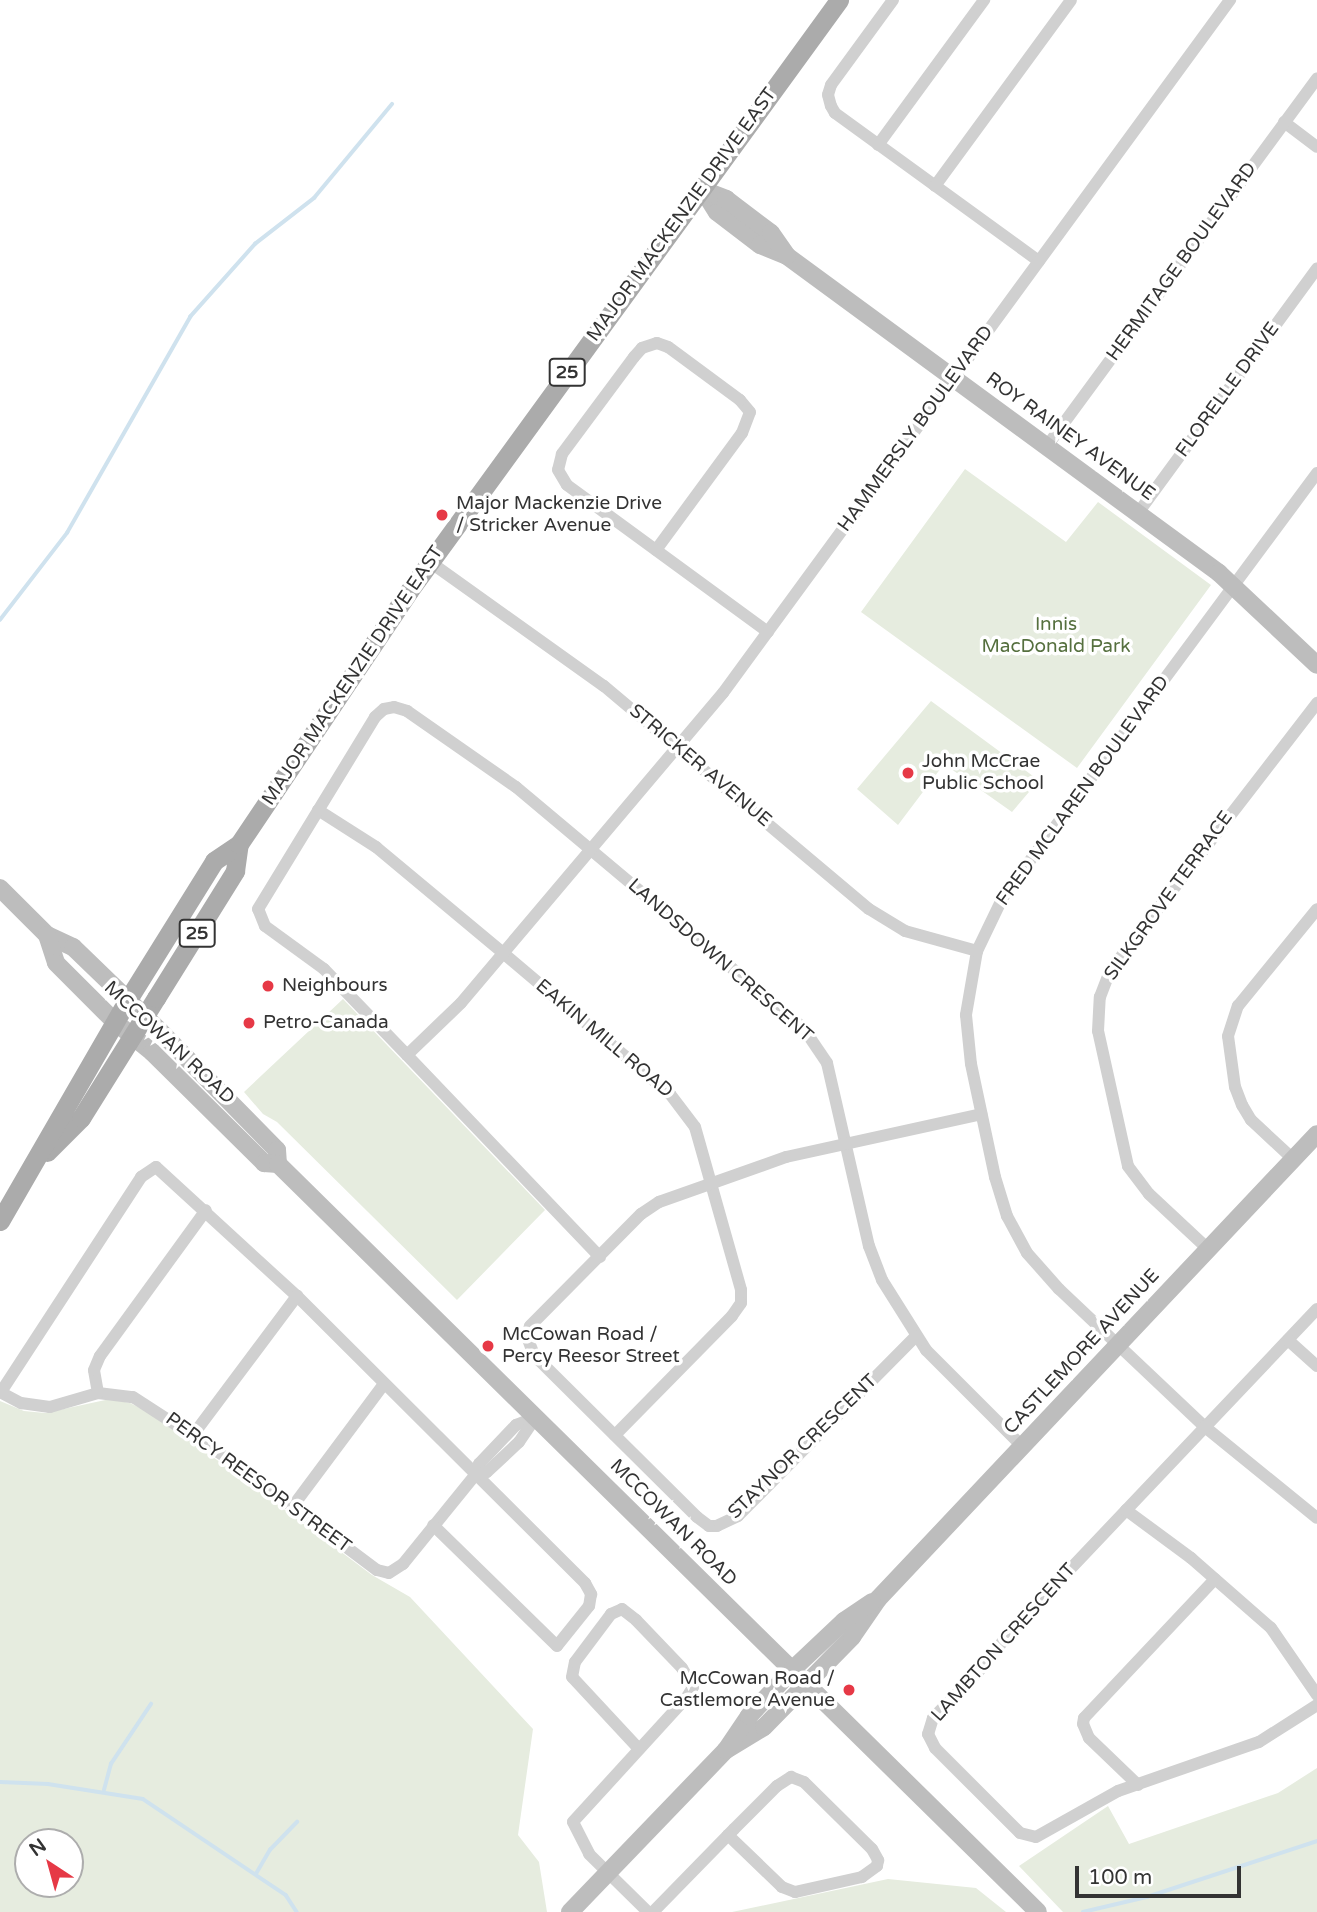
<!DOCTYPE html>
<style>
body{margin:0}
#map{position:relative;width:1317px;height:1912px;overflow:hidden;background:#fff;font-family:"Varela Round",sans-serif}
div>[style]{position:absolute}
[style*='--x']{left:calc(var(--x)*1px);top:calc(var(--y)*1px);width:calc(var(--w)*1px);rotate:calc(var(--a)*1deg)}
.green>*{inset:0;background:#e6ecdf}
.stream>*{height:3.5px;margin:-1.75px;padding:0 1.75px;transform-origin:1.75px;border-radius:1.75px;background:#cfe2ee}
.street>*{height:12px;margin:-6px;padding:0 6px;transform-origin:6px;border-radius:6px;background:#d0d0d0}
.secondary>*{height:18px;margin:-9px;padding:0 9px;transform-origin:9px;border-radius:9px;background:#bdbdbd}
.primary>*{height:19px;margin:-9.5px;padding:0 9.5px;transform-origin:9.5px;border-radius:9.5px;background:#ababab}
.dots>*{width:19px;height:19px;translate:-50% -50%;box-sizing:border-box;border:4px solid #fff;border-radius:50%}
span{translate:-50% -50%;white-space:nowrap;text-align:center;line-height:1.15;-webkit-text-stroke:7px #fff;paint-order:stroke}
.shield-label span{padding:2px 5px;background:#fff;border:2px solid;border-radius:5px;-webkit-text-stroke-width:0}
.shield-label{font-size:18px;color:#333;font-weight:700}
.street-label{font-size:19px;color:#333}
.poi-label{font-size:19px;color:#333}
.left{translate:0 -50%;text-align:left}
.right{translate:-100% -50%;text-align:right}
.park-label{font-size:19px;color:#56703f}
.north{position:absolute;left:14px;top:1828px;width:70px;height:70px;box-sizing:border-box;background:#fff;border:2px solid #adadad;border-radius:50%;rotate:324deg;font-size:19px;font-weight:700;line-height:28px;text-align:center;color:#333}
.north::after{content:'';display:block;margin:auto;width:24px;height:32px;background:#e63946;clip-path:polygon(50% 0,100% 100%,50% 72%,0 100%)}
.scale{position:absolute;left:1075px;top:1866px;width:166px;height:32px;box-sizing:border-box;border:4px solid #333;border-top:0;padding-left:9px;font-size:21px;line-height:24px;white-space:nowrap;color:#333;-webkit-text-stroke:5px #fff;paint-order:stroke}
</style>
<div id="map">
<div class="green">
<div style="clip-path:polygon(965px 469px,1066px 542px,1098px 502px,1211px 585px,1077px 768px,861px 612px)"></div>
<div style="clip-path:polygon(931px 701px,1033px 776px,1024px 788px,1029px 792px,1012px 812px,944px 764px,898px 825px,857px 789px)"></div>
<div style="clip-path:polygon(343px 999px,545px 1210px,457px 1300px,277px 1122px,263px 1114px,244px 1092px)"></div>
<div style="clip-path:polygon(evenodd,110px 1399px,130px 1403px,146px 1411px,233px 1471px,372px 1575px,410px 1597px,533px 1729px,518px 1835px,539px 1862px,547px 1912px,0 1912px,0 1401px,24px 1411px,45px 1413px,110px 1399px,28px 1842px,70px 1842px,70px 1884px,28px 1884px,28px 1842px)"></div>
<div style="clip-path:polygon(1317px 1768px,1317px 1912px,1063px 1912px,1019px 1866px,1108px 1806px,1129px 1844px,1278px 1793px)"></div>
<div style="clip-path:polygon(888px 1879px,976px 1888px,1006px 1912px,732px 1912px)"></div>
</div>
<div class="stream">
<div style="--x:0;--y:620;--w:110;--a:-52.4"></div>
<div style="--x:67;--y:533;--w:249;--a:-60.3"></div>
<div style="--x:190;--y:317;--w:98;--a:-48.3"></div>
<div style="--x:255;--y:244;--w:75;--a:-37.9"></div>
<div style="--x:314;--y:198;--w:122;--a:-50.3"></div>
<div style="--x:0;--y:1782;--w:48;--a:2.4"></div>
<div style="--x:48;--y:1784;--w:96;--a:9"></div>
<div style="--x:143;--y:1799;--w:172;--a:33.9"></div>
<div style="--x:286;--y:1895;--w:20;--a:57"></div>
<div style="--x:104;--y:1790;--w:27;--a:-75"></div>
<div style="--x:111;--y:1764;--w:72;--a:-56.3"></div>
<div style="--x:256;--y:1874;--w:28;--a:-60"></div>
<div style="--x:270;--y:1850;--w:39;--a:-46"></div>
<div style="--x:1083;--y:1912;--w:66;--a:-13.2"></div>
<div style="--x:1147;--y:1897;--w:179;--a:-18.2"></div>
</div>
<div class="street">
<div style="--x:893;--y:0;--w:105;--a:126.1"></div>
<div style="--x:831;--y:85;--w:10;--a:107"></div>
<div style="--x:828;--y:95;--w:11;--a:75"></div>
<div style="--x:831;--y:106;--w:8;--a:60"></div>
<div style="--x:835;--y:113;--w:252;--a:36"></div>
<div style="--x:1284;--y:122;--w:41;--a:37.1"></div>
<div style="--x:878;--y:145;--w:180;--a:-53.8"></div>
<div style="--x:935;--y:186;--w:230;--a:-53.8"></div>
<div style="--x:1047;--y:446;--w:456;--a:-53.7"></div>
<div style="--x:1317;--y:473;--w:528;--a:126.52"></div>
<div style="--x:1003;--y:897;--w:60;--a:115.7"></div>
<div style="--x:977;--y:951;--w:65;--a:99.8"></div>
<div style="--x:966;--y:1015;--w:49;--a:84.2"></div>
<div style="--x:971;--y:1064;--w:116;--a:78"></div>
<div style="--x:995;--y:1177;--w:41;--a:72.9"></div>
<div style="--x:1007;--y:1216;--w:42;--a:61.6"></div>
<div style="--x:1027;--y:1253;--w:48;--a:48.4"></div>
<div style="--x:1059;--y:1289;--w:201;--a:43.4"></div>
<div style="--x:1205;--y:1427;--w:144;--a:39.1"></div>
<div style="--x:1138;--y:513;--w:303;--a:-53.8"></div>
<div style="--x:656;--y:550;--w:145;--a:-53.7"></div>
<div style="--x:742;--y:433;--w:22;--a:-69"></div>
<div style="--x:750;--y:412;--w:16;--a:-130"></div>
<div style="--x:740;--y:400;--w:89;--a:-143.6"></div>
<div style="--x:668;--y:347;--w:12;--a:-160"></div>
<div style="--x:657;--y:343;--w:16;--a:162"></div>
<div style="--x:642;--y:348;--w:12;--a:132"></div>
<div style="--x:634;--y:357;--w:121;--a:126.6"></div>
<div style="--x:562;--y:454;--w:16;--a:104"></div>
<div style="--x:558;--y:470;--w:17;--a:59"></div>
<div style="--x:567;--y:485;--w:249;--a:36.2"></div>
<div style="--x:430;--y:562;--w:214;--a:35.5"></div>
<div style="--x:604;--y:686;--w:346;--a:40.1"></div>
<div style="--x:869;--y:909;--w:42;--a:31.4"></div>
<div style="--x:905;--y:931;--w:75;--a:15.5"></div>
<div style="--x:318;--y:810;--w:69;--a:32.5"></div>
<div style="--x:376;--y:847;--w:165;--a:39.8"></div>
<div style="--x:503;--y:953;--w:219;--a:40.2"></div>
<div style="--x:670;--y:1094;--w:41;--a:52.9"></div>
<div style="--x:695;--y:1127;--w:169;--a:74.2"></div>
<div style="--x:741;--y:1290;--w:13;--a:90"></div>
<div style="--x:741;--y:1303;--w:16;--a:125"></div>
<div style="--x:732;--y:1316;--w:167;--a:134.5"></div>
<div style="--x:407;--y:1055;--w:120;--a:-134"></div>
<div style="--x:324;--y:969;--w:73;--a:-143.9"></div>
<div style="--x:265;--y:926;--w:18;--a:-112"></div>
<div style="--x:258;--y:909;--w:225;--a:-58.6"></div>
<div style="--x:375;--y:717;--w:12;--a:-42"></div>
<div style="--x:384;--y:709;--w:10;--a:-11"></div>
<div style="--x:394;--y:707;--w:14;--a:17"></div>
<div style="--x:407;--y:711;--w:133;--a:34.9"></div>
<div style="--x:516;--y:787;--w:376;--a:40"></div>
<div style="--x:804;--y:1029;--w:41;--a:55.9"></div>
<div style="--x:827;--y:1063;--w:188;--a:77.1"></div>
<div style="--x:869;--y:1246;--w:36;--a:69"></div>
<div style="--x:882;--y:1280;--w:83;--a:57.8"></div>
<div style="--x:926;--y:1350;--w:136;--a:45"></div>
<div style="--x:1293;--y:1159;--w:57;--a:-137.1"></div>
<div style="--x:1251;--y:1120;--w:17;--a:-121"></div>
<div style="--x:1242;--y:1105;--w:19;--a:-111"></div>
<div style="--x:1235;--y:1087;--w:51;--a:-97.8"></div>
<div style="--x:1228;--y:1036;--w:32;--a:-72"></div>
<div style="--x:1238;--y:1006;--w:125;--a:-50.8"></div>
<div style="--x:1208;--y:1249;--w:81;--a:-137"></div>
<div style="--x:1149;--y:1194;--w:35;--a:-127"></div>
<div style="--x:1128;--y:1166;--w:138;--a:-102.5"></div>
<div style="--x:1098;--y:1031;--w:34;--a:-87"></div>
<div style="--x:1100;--y:997;--w:28;--a:-69"></div>
<div style="--x:1110;--y:971;--w:339;--a:-52.3"></div>
<div style="--x:600;--y:1257;--w:279;--a:-133.7"></div>
<div style="--x:407;--y:1055;--w:75;--a:-43.9"></div>
<div style="--x:461;--y:1003;--w:406;--a:-49.8"></div>
<div style="--x:723;--y:693;--w:859;--a:-53.81"></div>
<div style="--x:1317;--y:1309;--w:449;--a:133.5"></div>
<div style="--x:1008;--y:1635;--w:46;--a:128.9"></div>
<div style="--x:979;--y:1671;--w:66;--a:134.4"></div>
<div style="--x:933;--y:1718;--w:17;--a:107"></div>
<div style="--x:928;--y:1734;--w:16;--a:63"></div>
<div style="--x:935;--y:1748;--w:120;--a:45"></div>
<div style="--x:1020;--y:1833;--w:16;--a:14"></div>
<div style="--x:1036;--y:1837;--w:94;--a:-29.3"></div>
<div style="--x:1118;--y:1791;--w:149;--a:-19.2"></div>
<div style="--x:1259;--y:1742;--w:69;--a:-32.5"></div>
<div style="--x:916;--y:1336;--w:253;--a:134.7"></div>
<div style="--x:738;--y:1516;--w:23;--a:155"></div>
<div style="--x:717;--y:1526;--w:8;--a:180"></div>
<div style="--x:709;--y:1526;--w:15;--a:-143"></div>
<div style="--x:697;--y:1517;--w:230;--a:-135.2"></div>
<div style="--x:534;--y:1355;--w:19;--a:-111"></div>
<div style="--x:527;--y:1337;--w:11;--a:-75"></div>
<div style="--x:530;--y:1326;--w:158;--a:-45.3"></div>
<div style="--x:641;--y:1214;--w:22;--a:-34"></div>
<div style="--x:659;--y:1202;--w:135;--a:-19.5"></div>
<div style="--x:786;--y:1157;--w:200;--a:-12.4"></div>
<div style="--x:1288;--y:1340;--w:39;--a:42"></div>
<div style="--x:0;--y:1392;--w:24;--a:28"></div>
<div style="--x:21;--y:1403;--w:29;--a:8"></div>
<div style="--x:50;--y:1407;--w:50;--a:-16.3"></div>
<div style="--x:98;--y:1393;--w:35;--a:7"></div>
<div style="--x:133;--y:1397;--w:114;--a:32.9"></div>
<div style="--x:229;--y:1459;--w:185;--a:36.9"></div>
<div style="--x:377;--y:1570;--w:12;--a:14"></div>
<div style="--x:389;--y:1573;--w:17;--a:-33"></div>
<div style="--x:403;--y:1564;--w:114;--a:-51"></div>
<div style="--x:475;--y:1475;--w:12;--a:-70"></div>
<div style="--x:479;--y:1464;--w:54;--a:-46.5"></div>
<div style="--x:516;--y:1425;--w:22;--a:-22"></div>
<div style="--x:1;--y:1392;--w:257;--a:-56.9"></div>
<div style="--x:141;--y:1177;--w:18;--a:-34"></div>
<div style="--x:156;--y:1167;--w:191;--a:42.5"></div>
<div style="--x:297;--y:1296;--w:407;--a:44.9"></div>
<div style="--x:585;--y:1583;--w:13;--a:61"></div>
<div style="--x:591;--y:1594;--w:12;--a:99"></div>
<div style="--x:589;--y:1606;--w:51;--a:128.7"></div>
<div style="--x:557;--y:1646;--w:173;--a:-135.7"></div>
<div style="--x:98;--y:1393;--w:23;--a:-100"></div>
<div style="--x:94;--y:1370;--w:15;--a:-67"></div>
<div style="--x:100;--y:1356;--w:180;--a:-54"></div>
<div style="--x:193;--y:1435;--w:174;--a:-53.2"></div>
<div style="--x:475;--y:1475;--w:12;--a:-14"></div>
<div style="--x:487;--y:1472;--w:44;--a:-43.2"></div>
<div style="--x:519;--y:1442;--w:30;--a:-56"></div>
<div style="--x:293;--y:1506;--w:152;--a:-53.3"></div>
<div style="--x:1126;--y:1510;--w:81;--a:36.4"></div>
<div style="--x:1191;--y:1558;--w:106;--a:41.2"></div>
<div style="--x:1271;--y:1628;--w:81;--a:55.5"></div>
<div style="--x:639;--y:1749;--w:98;--a:-132.9"></div>
<div style="--x:572;--y:1677;--w:15;--a:-79"></div>
<div style="--x:575;--y:1662;--w:60;--a:-53.1"></div>
<div style="--x:611;--y:1614;--w:12;--a:-24"></div>
<div style="--x:622;--y:1609;--w:18;--a:38"></div>
<div style="--x:636;--y:1620;--w:66;--a:46.2"></div>
<div style="--x:682;--y:1668;--w:22;--a:60"></div>
<div style="--x:693;--y:1687;--w:12;--a:121"></div>
<div style="--x:687;--y:1697;--w:169;--a:132.4"></div>
<div style="--x:573;--y:1822;--w:36;--a:63"></div>
<div style="--x:589;--y:1854;--w:83;--a:44.5"></div>
<div style="--x:1138;--y:1785;--w:68;--a:-136.2"></div>
<div style="--x:1089;--y:1738;--w:15;--a:-113"></div>
<div style="--x:1083;--y:1724;--w:6;--a:-81"></div>
<div style="--x:1084;--y:1718;--w:191;--a:-46.7"></div>
<div style="--x:653;--y:1912;--w:116;--a:-45.7"></div>
<div style="--x:734;--y:1829;--w:61;--a:-45"></div>
<div style="--x:777;--y:1786;--w:17;--a:-33"></div>
<div style="--x:791;--y:1777;--w:14;--a:21"></div>
<div style="--x:804;--y:1782;--w:95;--a:44.6"></div>
<div style="--x:872;--y:1849;--w:13;--a:61"></div>
<div style="--x:878;--y:1860;--w:6;--a:99"></div>
<div style="--x:877;--y:1866;--w:19;--a:144"></div>
<div style="--x:862;--y:1877;--w:69;--a:167.4"></div>
<div style="--x:795;--y:1892;--w:14;--a:-159"></div>
<div style="--x:782;--y:1887;--w:75;--a:-136.1"></div>
</div>
<div class="secondary">
<div style="--x:703;--y:190;--w:26;--a:58"></div>
<div style="--x:717;--y:212;--w:54;--a:37.5"></div>
<div style="--x:760;--y:245;--w:29;--a:22"></div>
<div style="--x:787;--y:256;--w:536;--a:36.27"></div>
<div style="--x:1219;--y:573;--w:134;--a:43.2"></div>
<div style="--x:703;--y:190;--w:25;--a:21"></div>
<div style="--x:726;--y:199;--w:56;--a:37.1"></div>
<div style="--x:771;--y:233;--w:28;--a:55"></div>
<div style="--x:0;--y:888;--w:66;--a:45"></div>
<div style="--x:47;--y:935;--w:29;--a:25"></div>
<div style="--x:73;--y:947;--w:121;--a:44"></div>
<div style="--x:160;--y:1031;--w:167;--a:45.5"></div>
<div style="--x:277;--y:1150;--w:14;--a:86"></div>
<div style="--x:47;--y:935;--w:29;--a:72"></div>
<div style="--x:56;--y:963;--w:83;--a:45"></div>
<div style="--x:115;--y:1022;--w:48;--a:39"></div>
<div style="--x:152;--y:1052;--w:158;--a:44.7"></div>
<div style="--x:264;--y:1163;--w:14;--a:4"></div>
<div style="--x:278;--y:1164;--w:1066;--a:44.54"></div>
<div style="--x:726;--y:1750;--w:44;--a:-31.2"></div>
<div style="--x:764;--y:1727;--w:126;--a:-45.6"></div>
<div style="--x:852;--y:1637;--w:46;--a:-55.6"></div>
<div style="--x:878;--y:1599;--w:639;--a:-46.65"></div>
<div style="--x:570;--y:1912;--w:225;--a:-46.1"></div>
<div style="--x:726;--y:1750;--w:41;--a:-55.9"></div>
<div style="--x:749;--y:1716;--w:63;--a:-46.9"></div>
<div style="--x:792;--y:1670;--w:71;--a:-43.3"></div>
<div style="--x:844;--y:1621;--w:34;--a:-34"></div>
</div>
<div class="primary">
<div style="--x:47;--y:1152;--w:48;--a:-45"></div>
<div style="--x:81;--y:1118;--w:142;--a:-58"></div>
<div style="--x:156;--y:998;--w:150;--a:-58.1"></div>
<div style="--x:235;--y:871;--w:27;--a:-82"></div>
<div style="--x:0;--y:1221;--w:254;--a:-60"></div>
<div style="--x:127;--y:1001;--w:165;--a:-58.1"></div>
<div style="--x:214;--y:861;--w:30;--a:-34"></div>
<div style="--x:239;--y:844;--w:305;--a:-56.1"></div>
<div style="--x:409;--y:591;--w:731;--a:-53.96"></div>
</div>
<div class="dots">
<div style="left:442px;top:515px;background:#e63946"></div>
<div style="left:908px;top:773px;background:#e63946"></div>
<div style="left:268px;top:986px;background:#e63946"></div>
<div style="left:249px;top:1023px;background:#e63946"></div>
<div style="left:488px;top:1346px;background:#e63946"></div>
<div style="left:849px;top:1690px;background:#e63946"></div>
</div>
<div class="shield-label">
<span style="left:567px;top:372px">25</span>
<span style="left:197px;top:933px">25</span>
</div>
<div class="street-label">
<span style="left:682px;top:215px;rotate:-54deg">MAJOR MACKENZIE DRIVE EAST</span>
<span style="left:1182px;top:262px;rotate:-54deg">HERMITAGE BOULEVARD</span>
<span style="left:1228px;top:390px;rotate:-54deg">FLORELLE DRIVE</span>
<span style="left:916px;top:429px;rotate:-54deg">HAMMERSLY BOULEVARD</span>
<span style="left:1070px;top:437px;rotate:36deg">ROY RAINEY AVENUE</span>
<span style="left:353px;top:676px;rotate:-56deg">MAJOR MACKENZIE DRIVE EAST</span>
<span style="left:700px;top:766px;rotate:40deg">STRICKER AVENUE</span>
<span style="left:1083px;top:791px;rotate:-54deg">FRED MCLAREN BOULEVARD</span>
<span style="left:1169px;top:896px;rotate:-54deg">SILKGROVE TERRACE</span>
<span style="left:720px;top:961px;rotate:41deg">LANDSDOWN CRESCENT</span>
<span style="left:604px;top:1039px;rotate:40deg">EAKIN MILL ROAD</span>
<span style="left:169px;top:1043px;rotate:43deg">MCCOWAN ROAD</span>
<span style="left:1082px;top:1352px;rotate:-47deg">CASTLEMORE AVENUE</span>
<span style="left:803px;top:1447px;rotate:-44deg">STAYNOR CRESCENT</span>
<span style="left:258px;top:1483px;rotate:36deg">PERCY REESOR STREET</span>
<span style="left:673px;top:1523px;rotate:45deg">MCCOWAN ROAD</span>
<span style="left:1004px;top:1643px;rotate:-48deg">LAMBTON CRESCENT</span>
</div>
<div class="poi-label">
<span class="left" style="left:456px;top:515px">Major Mackenzie Drive<br>/ Stricker Avenue</span>
<span class="left" style="left:922px;top:773px">John McCrae<br>Public School</span>
<span class="left" style="left:282px;top:986px">Neighbours</span>
<span class="left" style="left:263px;top:1023px">Petro-Canada</span>
<span class="left" style="left:502px;top:1346px">McCowan Road /<br>Percy Reesor Street</span>
<span class="right" style="left:835px;top:1690px">McCowan Road /<br>Castlemore Avenue</span>
</div>
<div class="park-label">
<span style="left:1056px;top:636px">Innis<br>MacDonald Park</span>
</div>
<div class="north">N</div>
<div class="scale">100 m</div>
</div>
